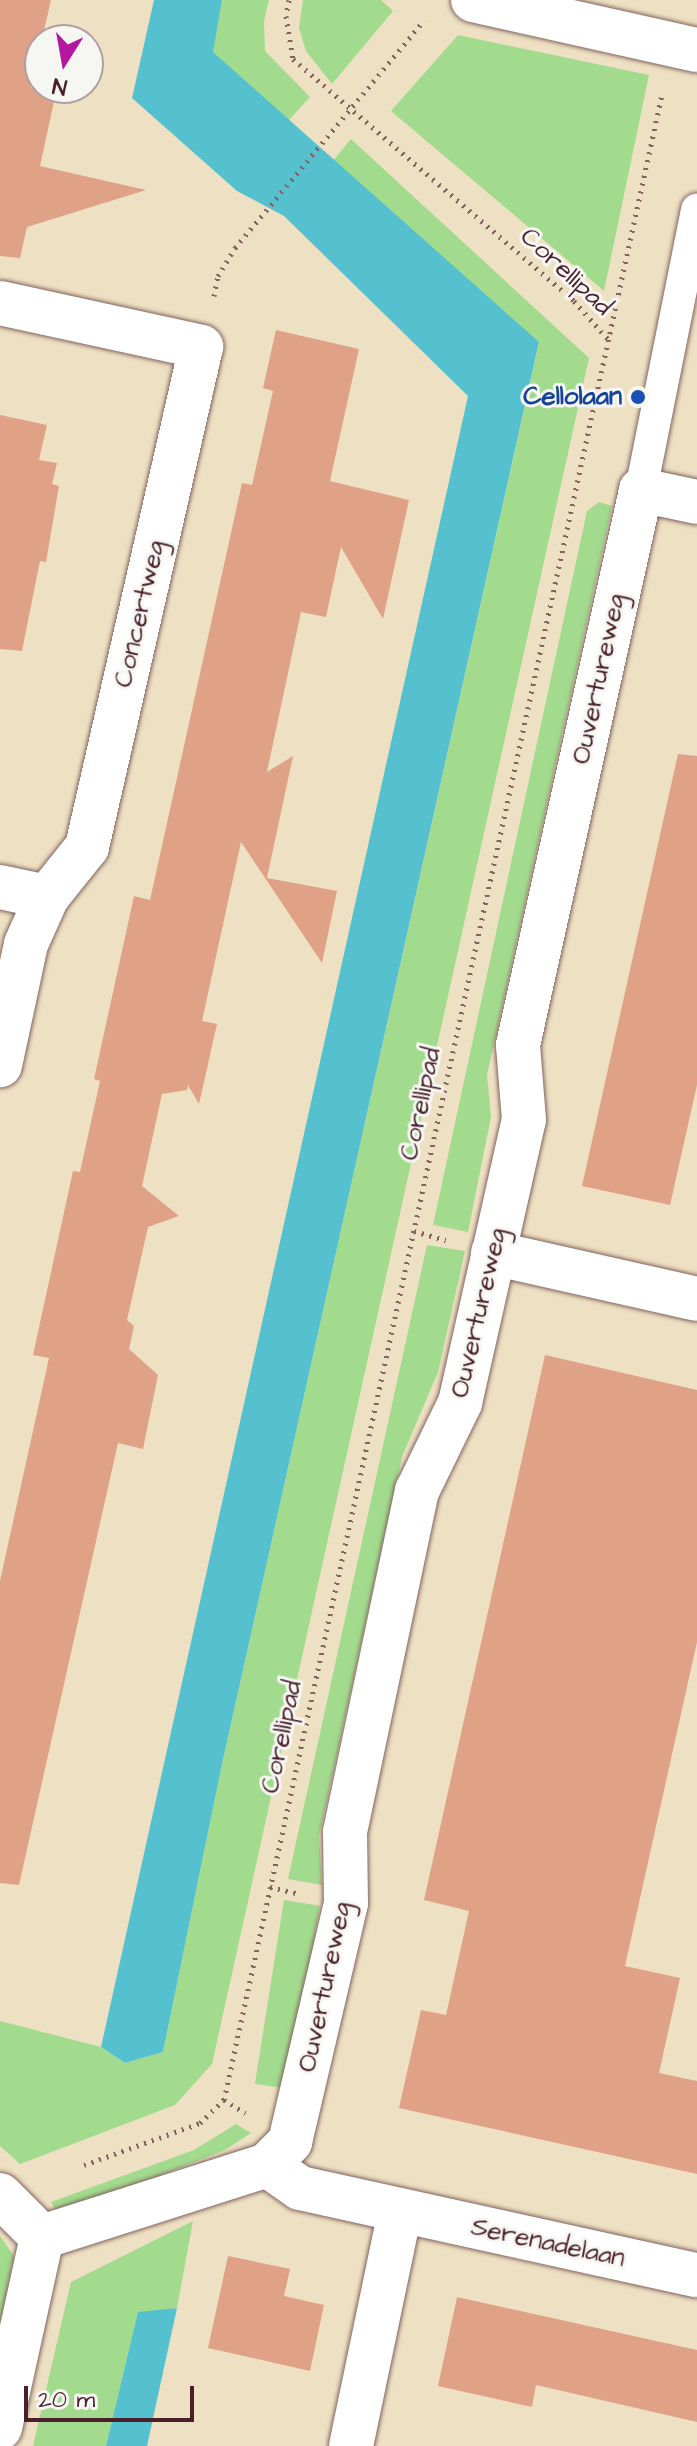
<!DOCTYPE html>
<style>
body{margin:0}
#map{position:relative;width:697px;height:2446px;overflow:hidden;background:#eee1c3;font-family:"Architects Daughter",sans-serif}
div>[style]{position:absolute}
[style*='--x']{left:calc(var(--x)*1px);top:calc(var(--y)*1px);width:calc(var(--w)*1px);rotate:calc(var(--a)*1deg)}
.green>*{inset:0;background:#a2db8e;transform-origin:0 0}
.water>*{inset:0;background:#55c1cf}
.building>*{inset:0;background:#dfa287}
.path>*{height:5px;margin-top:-2.5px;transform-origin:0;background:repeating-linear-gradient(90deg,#836360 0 2px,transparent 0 8px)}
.roads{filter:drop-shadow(0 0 2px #836360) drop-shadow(0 0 2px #836360)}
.lane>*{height:32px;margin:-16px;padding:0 16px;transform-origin:16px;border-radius:16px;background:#fff}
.street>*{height:44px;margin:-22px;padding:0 22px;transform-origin:22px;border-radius:22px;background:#fff}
.dots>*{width:22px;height:22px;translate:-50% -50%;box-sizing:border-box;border:4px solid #f6f6f2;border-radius:50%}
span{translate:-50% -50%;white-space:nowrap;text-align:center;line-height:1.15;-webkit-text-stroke:6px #f6f6f2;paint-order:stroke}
.street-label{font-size:26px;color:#4a1f2b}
.transit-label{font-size:26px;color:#164399;font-weight:700}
.right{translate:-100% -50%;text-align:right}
.north{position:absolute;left:24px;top:24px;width:80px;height:80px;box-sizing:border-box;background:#f6f6f2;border:2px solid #b1a0a2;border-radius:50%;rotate:191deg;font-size:22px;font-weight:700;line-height:32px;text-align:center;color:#4a1f2b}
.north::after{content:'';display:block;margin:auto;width:28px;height:36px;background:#b5179e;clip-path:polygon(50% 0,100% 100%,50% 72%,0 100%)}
.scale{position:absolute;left:24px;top:2386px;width:170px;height:36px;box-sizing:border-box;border:4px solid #4a1f2b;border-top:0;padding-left:10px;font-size:24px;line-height:28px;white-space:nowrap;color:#4a1f2b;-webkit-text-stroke:6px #f6f6f2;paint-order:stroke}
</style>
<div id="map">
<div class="green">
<div style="clip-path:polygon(222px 0,269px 0,264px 21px,265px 51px,310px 97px,288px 121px,212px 52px)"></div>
<div style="clip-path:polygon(303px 0,381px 0,393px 11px,332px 84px,306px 51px,299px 28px)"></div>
<div style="clip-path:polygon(458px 35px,649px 75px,604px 291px,391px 111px)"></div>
<div style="clip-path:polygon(351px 139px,589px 358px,212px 2064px,175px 2105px,20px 2164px,0 2146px,0 2021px,101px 2047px,125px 2063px,163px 2052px,222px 1764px,539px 343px,332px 162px)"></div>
<div style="clip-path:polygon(599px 502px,612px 506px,487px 1075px,491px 1117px,468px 1232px,433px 1225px,587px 511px)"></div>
<div style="clip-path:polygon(427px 1245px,465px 1251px,438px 1372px,402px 1457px,319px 1836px,322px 1885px,288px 1879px)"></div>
<div style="left:284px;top:1900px;width:36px;height:186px;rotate:9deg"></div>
<div style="clip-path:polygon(236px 2124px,251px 2133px,225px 2150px,59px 2215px,51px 2202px,194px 2150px)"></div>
<div style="clip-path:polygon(193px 2221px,177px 2308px,138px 2313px,106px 2446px,33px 2446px,71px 2282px)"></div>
<div style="clip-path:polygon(0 2236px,14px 2256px,0 2325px)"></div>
</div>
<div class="water">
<div style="clip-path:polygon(154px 0,222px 0,213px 52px,539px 342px,222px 1764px,163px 2052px,125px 2063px,101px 2047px,468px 396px,284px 216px,237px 191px,132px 98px)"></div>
<div style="clip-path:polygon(177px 2308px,147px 2446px,106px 2446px,138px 2312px)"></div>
</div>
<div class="building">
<div style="clip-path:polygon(0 0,51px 0,31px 88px,57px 88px,40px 166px,146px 190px,27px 227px,20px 258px,0 256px)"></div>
<div style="clip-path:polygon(276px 330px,359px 349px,330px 481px,409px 500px,383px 619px,341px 547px,326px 617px,301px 612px,267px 772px,293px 756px,267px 878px,337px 891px,322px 963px,241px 842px,202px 1021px,217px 1024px,199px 1104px,188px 1085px,187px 1090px,162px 1094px,142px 1186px,179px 1216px,148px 1227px,127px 1320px,134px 1326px,129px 1349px,158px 1375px,143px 1449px,118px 1443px,19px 1885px,0 1883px,0 1581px,49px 1358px,33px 1355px,73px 1171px,80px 1172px,100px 1081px,94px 1079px,134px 896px,150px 900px,242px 483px,252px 485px,273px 391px,263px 388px)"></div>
<div style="clip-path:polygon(0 415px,47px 425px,39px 460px,57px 463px,52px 484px,59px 486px,46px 562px,40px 561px,22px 651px,0 649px)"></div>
<div style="clip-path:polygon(678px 754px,697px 756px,697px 1085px,670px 1205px,582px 1186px)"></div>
<div style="clip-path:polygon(545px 1355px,697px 1390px,697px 1642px,625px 1966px,680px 1978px,659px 2073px,697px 2081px,697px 2174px,399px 2108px,421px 2010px,446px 2015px,469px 1911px,424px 1900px)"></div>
<div style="clip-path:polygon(228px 2256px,290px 2269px,284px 2296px,324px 2305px,310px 2371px,208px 2348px)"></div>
<div style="clip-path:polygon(457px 2297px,697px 2350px,697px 2422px,536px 2385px,532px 2407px,438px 2386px)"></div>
</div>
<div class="path">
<div style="--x:289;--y:0;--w:16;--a:101"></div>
<div style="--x:286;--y:16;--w:44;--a:80.8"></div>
<div style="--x:293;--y:59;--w:371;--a:40.7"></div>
<div style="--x:574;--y:301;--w:51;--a:48.2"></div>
<div style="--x:214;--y:296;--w:20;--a:-79"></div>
<div style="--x:218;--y:276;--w:33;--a:-59"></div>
<div style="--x:235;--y:248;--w:296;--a:-50.3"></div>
<div style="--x:414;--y:1231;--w:33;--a:16"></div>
<div style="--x:270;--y:1887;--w:27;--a:13"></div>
<div style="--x:224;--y:2100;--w:25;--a:32"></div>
<div style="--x:84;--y:2165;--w:123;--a:-19.9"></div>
<div style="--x:200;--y:2123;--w:33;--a:-44"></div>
<div style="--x:224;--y:2100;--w:2053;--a:-77.68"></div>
</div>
<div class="roads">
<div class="lane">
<div style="--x:641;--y:490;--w:286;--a:-78.7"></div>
</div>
<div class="street">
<div style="--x:473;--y:0;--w:230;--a:12.6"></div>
<div style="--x:0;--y:303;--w:206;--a:12.3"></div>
<div style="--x:201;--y:347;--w:513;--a:102.84"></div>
<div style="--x:87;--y:847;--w:64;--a:128.7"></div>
<div style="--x:47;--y:897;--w:51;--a:114.1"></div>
<div style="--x:26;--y:944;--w:124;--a:102.1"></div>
<div style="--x:0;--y:887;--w:48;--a:12"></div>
<div style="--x:493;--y:1253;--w:209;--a:12.7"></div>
<div style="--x:267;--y:2165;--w:40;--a:34.9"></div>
<div style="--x:300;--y:2188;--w:406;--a:12.4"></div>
<div style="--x:0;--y:2195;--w:59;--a:45"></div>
<div style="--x:42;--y:2237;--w:236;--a:-17.7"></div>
<div style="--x:267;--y:2165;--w:33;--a:-45"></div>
<div style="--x:290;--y:2142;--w:245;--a:-76.8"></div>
<div style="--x:346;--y:1903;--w:71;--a:-90.8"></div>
<div style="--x:345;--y:1832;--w:349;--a:-78.1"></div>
<div style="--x:417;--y:1491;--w:98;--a:-64"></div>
<div style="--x:460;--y:1403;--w:290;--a:-77.3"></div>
<div style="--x:524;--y:1120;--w:75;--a:-94.6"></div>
<div style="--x:518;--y:1045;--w:568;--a:-77.5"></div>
<div style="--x:641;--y:490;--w:57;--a:12.1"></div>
<div style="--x:0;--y:2428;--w:196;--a:-77.6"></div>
<div style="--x:351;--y:2446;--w:240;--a:-78.2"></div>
</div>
</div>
<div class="dots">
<div style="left:638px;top:397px;background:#1a4fb4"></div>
</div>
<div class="street-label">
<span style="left:566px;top:272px;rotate:43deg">Corellipad</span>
<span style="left:140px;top:614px;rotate:-77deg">Concertweg</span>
<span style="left:599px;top:679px;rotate:-78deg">Ouvertureweg</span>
<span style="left:421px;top:1104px;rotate:-78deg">Corellipad</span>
<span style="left:479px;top:1313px;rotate:-77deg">Ouvertureweg</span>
<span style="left:282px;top:1737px;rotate:-78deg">Corellipad</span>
<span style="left:325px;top:1987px;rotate:-78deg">Ouvertureweg</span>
<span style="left:548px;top:2243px;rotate:12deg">Serenadelaan</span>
</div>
<div class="transit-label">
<span class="right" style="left:622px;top:397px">Cellolaan</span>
</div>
<div class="north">N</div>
<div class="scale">20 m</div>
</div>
